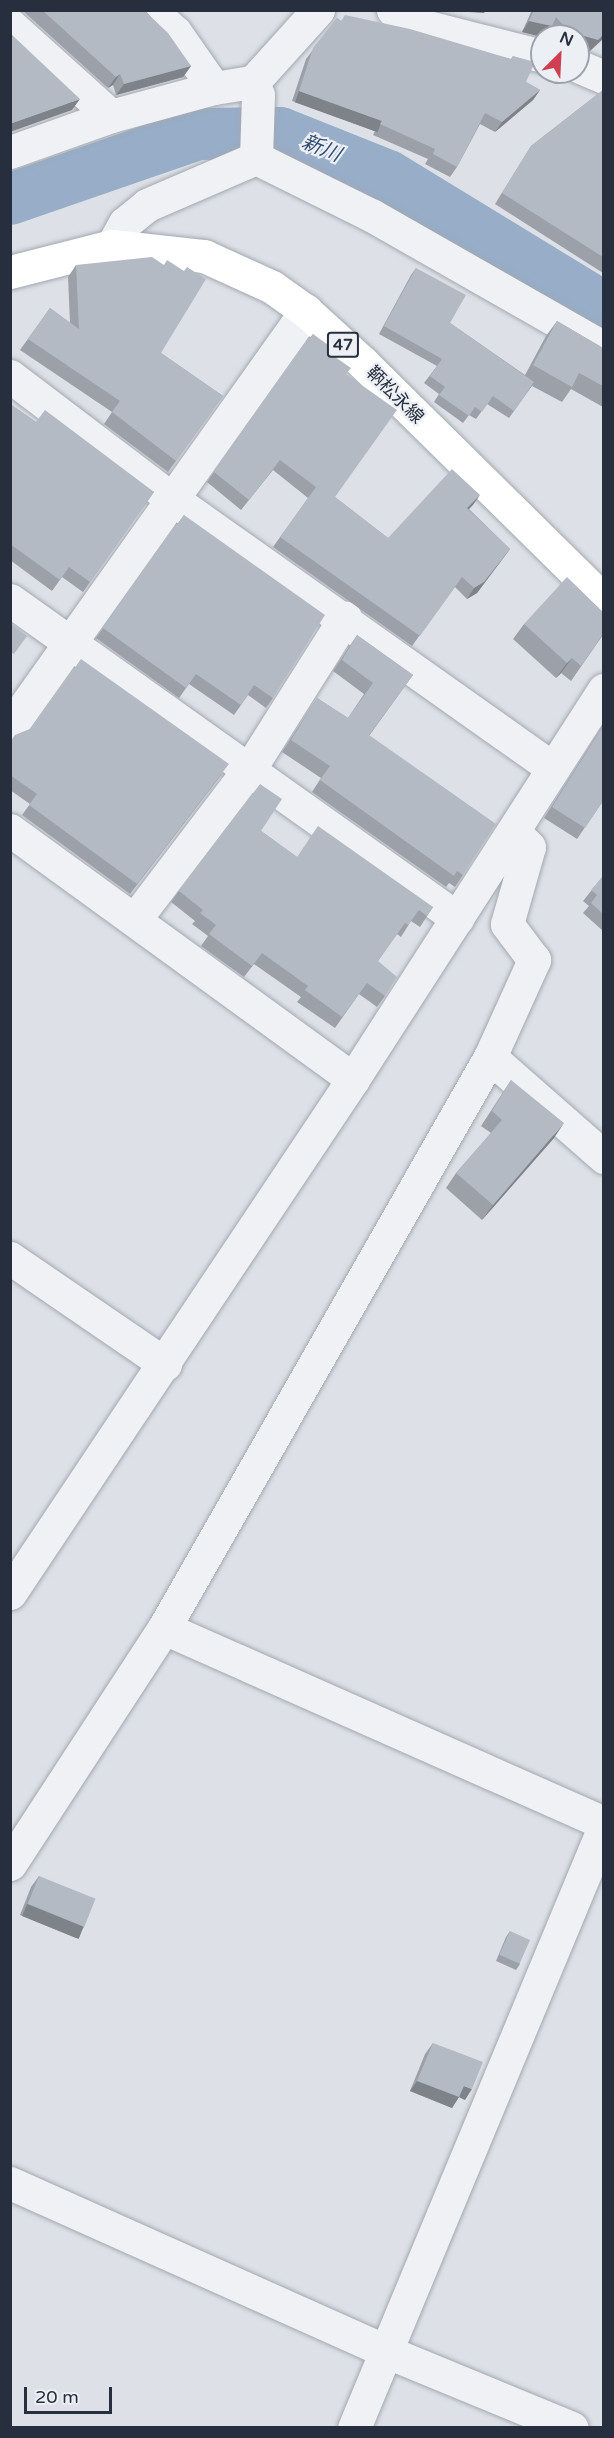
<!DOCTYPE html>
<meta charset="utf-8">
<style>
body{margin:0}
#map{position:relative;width:614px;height:2438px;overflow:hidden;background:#dde1e7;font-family:"Varela Round","Noto Sans JP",sans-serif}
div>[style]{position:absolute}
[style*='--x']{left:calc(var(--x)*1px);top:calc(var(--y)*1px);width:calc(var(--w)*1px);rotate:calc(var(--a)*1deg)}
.river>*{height:52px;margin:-26px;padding:0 26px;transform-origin:26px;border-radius:26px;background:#97adc8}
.roads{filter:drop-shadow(0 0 2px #a3a8b1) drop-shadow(0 0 2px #a3a8b1)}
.street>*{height:33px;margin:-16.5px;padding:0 16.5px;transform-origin:16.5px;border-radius:16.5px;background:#f0f1f5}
.primary>*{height:33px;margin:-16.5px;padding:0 16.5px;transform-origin:16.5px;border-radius:16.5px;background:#fff}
.wall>*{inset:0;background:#9ba0a9}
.shaded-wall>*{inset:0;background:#7e8289;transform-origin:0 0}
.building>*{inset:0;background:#b4bac4;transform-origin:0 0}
span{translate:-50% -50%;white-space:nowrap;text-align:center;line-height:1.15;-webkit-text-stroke:4.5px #ecf0f5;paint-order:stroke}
.shield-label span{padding:2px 4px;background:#ecf0f5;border:2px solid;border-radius:4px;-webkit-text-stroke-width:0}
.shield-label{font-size:16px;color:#272e3e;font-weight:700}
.street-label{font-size:18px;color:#272e3e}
.water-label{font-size:20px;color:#314b71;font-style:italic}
.frame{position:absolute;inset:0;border:12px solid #272e3e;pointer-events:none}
.north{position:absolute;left:530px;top:24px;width:60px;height:60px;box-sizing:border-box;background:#ecf0f5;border:2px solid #9da2ac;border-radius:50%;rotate:24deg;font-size:16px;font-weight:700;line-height:24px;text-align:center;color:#272e3e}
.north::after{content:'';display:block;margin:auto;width:21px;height:27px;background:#ce4051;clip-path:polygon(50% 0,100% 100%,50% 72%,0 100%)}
.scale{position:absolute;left:24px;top:2387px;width:88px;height:27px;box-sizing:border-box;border:3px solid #272e3e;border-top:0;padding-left:8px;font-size:18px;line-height:21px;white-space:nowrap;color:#272e3e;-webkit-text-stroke:4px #ecf0f5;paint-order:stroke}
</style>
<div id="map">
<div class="river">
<div style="--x:10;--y:199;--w:199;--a:-19.1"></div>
<div style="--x:198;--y:134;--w:82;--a:-0.7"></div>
<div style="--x:280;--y:133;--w:116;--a:21.7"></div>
<div style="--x:388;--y:176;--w:253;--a:31.4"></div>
</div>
<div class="roads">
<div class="street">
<div style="--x:151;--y:10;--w:33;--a:43"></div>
<div style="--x:175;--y:32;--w:68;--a:55.1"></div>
<div style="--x:393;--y:10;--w:23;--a:34"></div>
<div style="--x:412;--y:23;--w:134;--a:14.2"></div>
<div style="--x:10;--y:25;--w:136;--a:42"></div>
<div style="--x:578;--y:66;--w:28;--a:23"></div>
<div style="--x:253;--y:82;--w:14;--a:69"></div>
<div style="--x:258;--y:95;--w:63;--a:91.8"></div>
<div style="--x:10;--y:152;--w:107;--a:-19.6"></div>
<div style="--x:111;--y:116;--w:107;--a:-15.2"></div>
<div style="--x:214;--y:88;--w:39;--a:-9"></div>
<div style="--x:253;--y:82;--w:97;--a:-47.9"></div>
<div style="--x:112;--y:246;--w:26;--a:-61"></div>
<div style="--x:125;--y:223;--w:28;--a:-39"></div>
<div style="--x:147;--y:205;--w:119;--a:-23.3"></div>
<div style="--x:256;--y:158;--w:131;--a:26.4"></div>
<div style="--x:373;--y:216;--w:266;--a:29.7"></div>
<div style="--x:10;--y:376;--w:202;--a:37.2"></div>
<div style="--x:171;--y:498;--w:467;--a:35.3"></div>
<div style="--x:10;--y:600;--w:549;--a:35.43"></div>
<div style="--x:10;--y:727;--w:511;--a:-54.57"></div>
<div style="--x:10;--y:830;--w:424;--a:36"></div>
<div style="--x:135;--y:919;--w:190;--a:-52.7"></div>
<div style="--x:250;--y:768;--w:178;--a:-57.7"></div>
<div style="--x:490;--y:1057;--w:152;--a:41.3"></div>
<div style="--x:10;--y:1258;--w:188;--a:34.4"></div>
<div style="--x:10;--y:1593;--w:618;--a:-56.28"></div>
<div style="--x:353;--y:1079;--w:463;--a:-57.2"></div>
<div style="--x:164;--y:1628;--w:481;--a:23.9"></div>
<div style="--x:10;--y:1864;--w:282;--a:-56.9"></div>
<div style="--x:164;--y:1628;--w:658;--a:-60.28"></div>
<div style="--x:490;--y:1057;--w:107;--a:-65.6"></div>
<div style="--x:534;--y:960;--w:45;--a:-126.9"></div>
<div style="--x:507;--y:924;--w:80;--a:-74.1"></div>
<div style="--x:529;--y:847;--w:20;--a:-135"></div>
<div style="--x:10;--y:2183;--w:411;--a:24.1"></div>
<div style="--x:385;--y:2351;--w:202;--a:22.4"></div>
<div style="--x:354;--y:2428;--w:651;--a:-67.41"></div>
</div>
<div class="primary">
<div style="--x:10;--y:272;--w:105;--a:-14.3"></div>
<div style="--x:112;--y:246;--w:93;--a:6.2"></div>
<div style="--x:204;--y:256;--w:75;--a:24.5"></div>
<div style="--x:272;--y:287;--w:42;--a:35.2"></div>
<div style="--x:306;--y:311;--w:77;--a:42.4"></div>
<div style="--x:363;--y:363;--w:339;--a:44.6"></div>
</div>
</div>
<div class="wall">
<div style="clip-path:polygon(20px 10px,145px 10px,191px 66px,183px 77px,116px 95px,113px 85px,108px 88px,23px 11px)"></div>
<div style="clip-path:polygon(532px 10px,603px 10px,590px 51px,578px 36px,556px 36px,550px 29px,545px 36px,542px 37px,522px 32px)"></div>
<div style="clip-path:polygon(337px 18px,341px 21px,511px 59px,513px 56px,526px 82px,540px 90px,533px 100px,495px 132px,480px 124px,457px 167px,450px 177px,425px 164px,428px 159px,373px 135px,375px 131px,292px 101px,306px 59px)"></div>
<div style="clip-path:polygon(603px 90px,603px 273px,495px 204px,531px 146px)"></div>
<div style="clip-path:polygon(76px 265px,161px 353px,223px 396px,168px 472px,104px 424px,112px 412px,20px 350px,50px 308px,70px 323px,68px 277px)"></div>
<div style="clip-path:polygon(416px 268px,450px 323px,525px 375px,546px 336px,557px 321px,603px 348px,603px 407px,571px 389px,562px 402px,532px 386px,509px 418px,487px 404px,476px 419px,469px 415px,463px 423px,434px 402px,439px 394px,424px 383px,437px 366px,379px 334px,411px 275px)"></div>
<div style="clip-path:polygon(313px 334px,346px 374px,335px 497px,388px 538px,480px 495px,469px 509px,510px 549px,477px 593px,467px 599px,455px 587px,412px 646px,273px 547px,308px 498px,273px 470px,241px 510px,207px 482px)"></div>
<div style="clip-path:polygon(10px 404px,36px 422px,154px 492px,83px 592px,62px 577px,52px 591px,10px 560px)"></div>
<div style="clip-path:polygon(184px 515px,273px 698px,266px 708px,248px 695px,234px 715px,189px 684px,179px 698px,96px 638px)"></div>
<div style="clip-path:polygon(524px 624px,603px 635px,571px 681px,561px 673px,556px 678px,513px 639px)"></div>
<div style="clip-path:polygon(357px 635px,413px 675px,369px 736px,463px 875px,455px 887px,449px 883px,446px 887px,312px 792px,321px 778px,282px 752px,317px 698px,348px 718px,364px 694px,333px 671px)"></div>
<div style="clip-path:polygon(603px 725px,603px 801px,577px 839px,544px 818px)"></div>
<div style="clip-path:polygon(10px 742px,222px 774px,130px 894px,22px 815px,30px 804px,10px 790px)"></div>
<div style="clip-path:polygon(261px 831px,297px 857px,433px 907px,420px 927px,411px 921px,401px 937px,397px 934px,378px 961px,385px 996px,377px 1007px,359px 994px,335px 1028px,297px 1002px,301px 997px,254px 964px,244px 977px,201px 946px,208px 936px,192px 924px,195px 921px,171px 902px,179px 891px)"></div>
<div style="clip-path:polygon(603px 876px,603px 931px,583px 913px,589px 906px,583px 901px)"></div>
<div style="clip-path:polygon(511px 1080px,554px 1138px,482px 1220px,446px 1188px,456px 1173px,491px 1133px,481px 1126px)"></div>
<div style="clip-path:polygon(39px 1876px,84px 1927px,76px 1938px,20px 1915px,31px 1887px)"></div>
<div style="clip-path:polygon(510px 1931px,520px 1964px,516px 1970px,496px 1961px,506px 1937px)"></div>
<div style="clip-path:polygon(433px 2043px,465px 2100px,459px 2097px,452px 2108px,410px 2091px,425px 2054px)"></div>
</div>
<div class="shaded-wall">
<div style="clip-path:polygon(439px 10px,486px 10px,484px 13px)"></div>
<div style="clip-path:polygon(529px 21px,552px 26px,545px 36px,542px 37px,522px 32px)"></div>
<div style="clip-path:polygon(603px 35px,603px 39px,590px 51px,578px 48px,578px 39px,584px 36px)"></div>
<div style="clip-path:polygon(191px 66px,183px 77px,116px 95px,124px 84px)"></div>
<div style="clip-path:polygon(120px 74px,113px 85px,108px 88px,116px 77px)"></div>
<div style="clip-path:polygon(540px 90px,533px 100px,495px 132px,502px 122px)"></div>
<div style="left:299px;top:91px;width:88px;height:12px;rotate:20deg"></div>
<div style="clip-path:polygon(80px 99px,72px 110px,10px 132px,10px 124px,11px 123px)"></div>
<div style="clip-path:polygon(480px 495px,473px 505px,460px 518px,467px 508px)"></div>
<div style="clip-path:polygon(510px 549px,477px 593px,467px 599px,474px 588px)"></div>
<div style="clip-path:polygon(572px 658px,561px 673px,556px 678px,567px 663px)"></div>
<div style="clip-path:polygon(564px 1123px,554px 1138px,482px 1220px,493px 1205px)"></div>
<div style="left:27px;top:1904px;width:61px;height:13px;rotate:22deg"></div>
<div style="clip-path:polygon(417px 2081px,464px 2086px,472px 2089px,465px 2100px,459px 2097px,452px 2108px,410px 2091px)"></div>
</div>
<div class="building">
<div style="clip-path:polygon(42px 10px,145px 10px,146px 12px,168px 33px,191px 66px,124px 84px,120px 74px,116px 77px)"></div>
<div style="clip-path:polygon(534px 10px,603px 10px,603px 35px,598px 40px,584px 36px,578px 39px,578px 36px,573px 36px,556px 17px,552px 26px,529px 21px)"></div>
<div style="clip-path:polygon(345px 15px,410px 29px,511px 59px,513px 56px,535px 62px,526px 82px,540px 90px,502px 122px,485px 113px,457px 167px,433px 154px,435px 149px,380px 124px,382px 121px,299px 91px,313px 48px,337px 18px,341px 21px)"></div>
<div style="clip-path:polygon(10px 33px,80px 99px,10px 124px)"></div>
<div style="clip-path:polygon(603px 90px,603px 257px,502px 193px,531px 146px)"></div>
<div style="clip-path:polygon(152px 257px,164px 265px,167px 260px,184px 271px,187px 267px,206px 279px,161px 353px,223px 396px,176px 461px,112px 412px,120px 401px,28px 339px,50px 308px,79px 329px,76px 265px)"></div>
<div style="clip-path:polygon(416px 268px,466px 295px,450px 323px,534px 382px,514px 411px,493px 396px,482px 412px,475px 407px,469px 416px,439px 395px,445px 387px,430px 376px,442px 359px,384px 326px)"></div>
<div style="clip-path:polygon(557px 321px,603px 348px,603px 386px,579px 373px,572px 387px,533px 365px)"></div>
<div style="clip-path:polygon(313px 334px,331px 347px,328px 352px,351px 368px,346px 374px,397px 410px,335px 497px,388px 538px,452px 469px,480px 495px,467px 508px,510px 549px,484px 582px,474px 588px,462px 577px,420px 636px,280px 537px,316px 487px,280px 460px,249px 500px,214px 472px)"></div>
<div style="clip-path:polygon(10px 404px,36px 422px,45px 410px,154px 492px,90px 582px,69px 567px,60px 580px,10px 544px)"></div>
<div style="clip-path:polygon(184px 515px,325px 615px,273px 698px,254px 685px,241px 705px,196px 674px,186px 688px,103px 628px)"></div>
<div style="clip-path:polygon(567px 577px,603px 612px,603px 634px,581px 666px,572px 658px,567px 663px,524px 624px)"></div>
<div style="clip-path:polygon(10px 623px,27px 636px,14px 654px,10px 652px)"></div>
<div style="clip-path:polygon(357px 635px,413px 675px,369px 735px,496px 824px,463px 875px,457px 871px,454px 876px,320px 780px,330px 766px,291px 740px,317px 698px,348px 718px,373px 683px,342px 660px)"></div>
<div style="clip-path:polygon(81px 659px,229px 764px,137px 884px,29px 805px,37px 794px,10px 775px,10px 742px,15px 735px,32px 728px)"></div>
<div style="clip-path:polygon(603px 726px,603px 801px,585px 828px,552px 807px)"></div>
<div style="clip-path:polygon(260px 784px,282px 799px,261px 831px,297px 857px,318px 826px,433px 907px,427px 916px,419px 910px,408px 925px,405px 923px,378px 961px,397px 977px,385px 996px,367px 983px,342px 1017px,305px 990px,308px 986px,262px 953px,252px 966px,209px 934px,216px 925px,200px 913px,203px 910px,179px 891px)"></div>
<div style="clip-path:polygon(603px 876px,603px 914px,591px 903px,597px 895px,591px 890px)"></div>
<div style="clip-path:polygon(511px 1080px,564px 1123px,493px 1205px,456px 1173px,502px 1120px,492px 1111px)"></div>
<div style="left:39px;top:1876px;width:61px;height:30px;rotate:22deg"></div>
<div style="left:510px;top:1931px;width:22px;height:26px;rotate:24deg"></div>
<div style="clip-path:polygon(433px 2043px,483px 2062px,472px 2089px,464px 2086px,459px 2097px,417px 2081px)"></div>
</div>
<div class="shield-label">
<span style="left:343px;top:345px">47</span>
</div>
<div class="street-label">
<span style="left:395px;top:395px;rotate:45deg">鞆松永線</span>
</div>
<div class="water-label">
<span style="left:321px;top:149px;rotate:22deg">新川</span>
</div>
<div class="frame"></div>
<div class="north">N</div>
<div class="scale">20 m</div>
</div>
